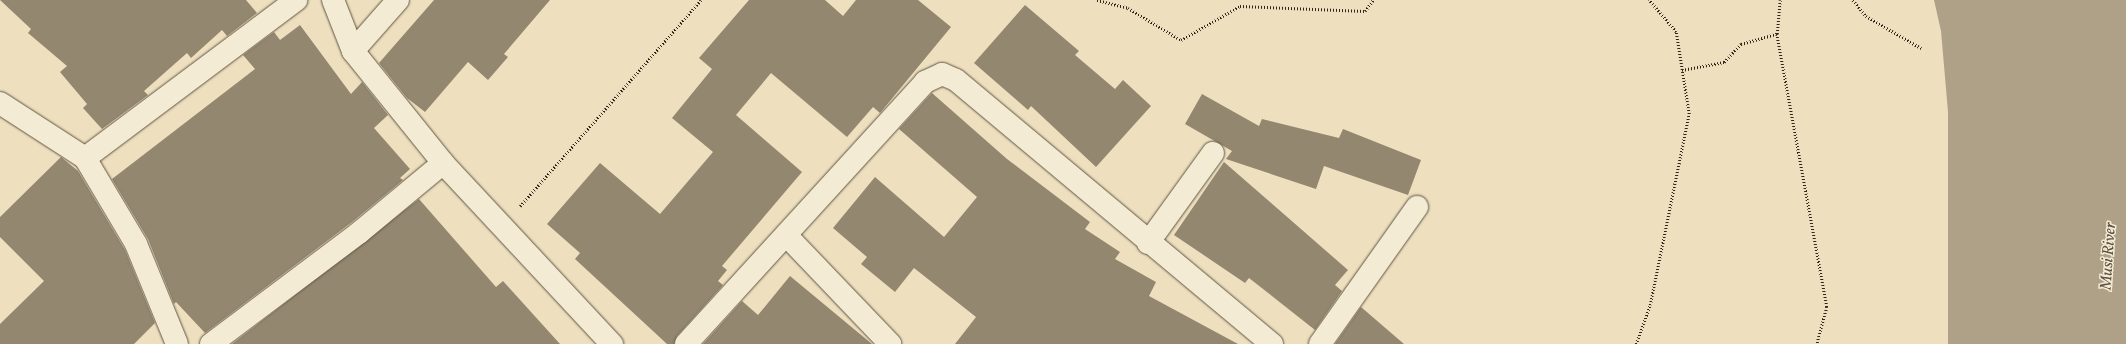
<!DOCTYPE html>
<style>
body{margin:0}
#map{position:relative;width:2126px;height:344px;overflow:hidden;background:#eee0be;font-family:Vollkorn,serif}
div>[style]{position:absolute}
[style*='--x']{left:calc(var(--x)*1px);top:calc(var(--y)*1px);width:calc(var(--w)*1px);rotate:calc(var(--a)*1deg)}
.water>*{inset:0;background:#aea187}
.building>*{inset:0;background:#938770}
.path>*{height:2.5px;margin-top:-1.25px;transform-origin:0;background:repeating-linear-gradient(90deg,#31261b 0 1px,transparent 0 3px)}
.roads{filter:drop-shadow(0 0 1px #605444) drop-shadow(0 0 1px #605444)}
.street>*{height:22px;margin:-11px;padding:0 11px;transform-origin:11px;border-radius:11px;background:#f4ebd5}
span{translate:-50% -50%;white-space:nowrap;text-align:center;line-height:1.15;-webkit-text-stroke:3px #f4ebd5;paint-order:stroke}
.water-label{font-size:16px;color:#5d5141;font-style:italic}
</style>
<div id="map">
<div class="water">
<div style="clip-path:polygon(1934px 0,2126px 0,2126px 344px,1948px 344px,1948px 112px,1941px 31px)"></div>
</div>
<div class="building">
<div style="clip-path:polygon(0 0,246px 0,257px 13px,227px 36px,222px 30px,191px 58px,187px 53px,144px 91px,148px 95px,102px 129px,83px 108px,87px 104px,60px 72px,67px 66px,28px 33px,31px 29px)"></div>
<div style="clip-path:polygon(434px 0,550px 0,504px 54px,508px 57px,488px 80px,468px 62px,425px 112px,407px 98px,379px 63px)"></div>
<div style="clip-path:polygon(749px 0,825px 0,843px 16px,856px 0,918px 0,951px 27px,880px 113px,873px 107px,847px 137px,771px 73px,736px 115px,802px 172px,722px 266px,727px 270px,718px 281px,723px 285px,677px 336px,674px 344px,667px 344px,575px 259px,580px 253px,547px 224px,600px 163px,660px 214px,713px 152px,672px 118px,712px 69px,699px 58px)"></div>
<div style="clip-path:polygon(1025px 5px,1079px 51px,1075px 55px,1115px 89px,1123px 80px,1151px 106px,1096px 167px,1031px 106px,1028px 110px,974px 63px)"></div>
<div style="clip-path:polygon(300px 25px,351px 94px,362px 82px,388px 115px,374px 128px,410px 169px,400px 178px,403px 180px,352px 222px,205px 333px,176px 302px,174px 304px,148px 239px,112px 179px,255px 69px,243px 55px,274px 32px,280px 40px)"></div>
<div style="clip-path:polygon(932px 93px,1007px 159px,1090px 222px,1085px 229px,1120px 252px,1115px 259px,1156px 282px,1149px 296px,1238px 344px,955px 344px,976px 317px,914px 268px,895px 292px,861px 264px,867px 257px,833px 228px,875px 177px,944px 237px,977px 197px,899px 129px)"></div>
<div style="clip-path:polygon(1202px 94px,1259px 126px,1262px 119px,1339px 138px,1343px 129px,1421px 160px,1408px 195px,1324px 166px,1316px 189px,1226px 159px,1232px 151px,1185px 124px)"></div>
<div style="clip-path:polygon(61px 157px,78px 171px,125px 250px,155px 323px,134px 344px,0 344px,0 324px,44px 281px,0 237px,0 217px)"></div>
<div style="clip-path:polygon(1224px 162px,1348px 270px,1335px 285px,1342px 291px,1315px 330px,1249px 278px,1245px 283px,1174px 235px)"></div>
<div style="clip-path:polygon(419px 199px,496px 287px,503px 281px,560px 344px,232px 344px)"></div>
<div style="clip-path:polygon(790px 276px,872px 344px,703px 344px,742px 301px,758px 315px)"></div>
<div style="clip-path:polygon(1361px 307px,1404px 344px,1335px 344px)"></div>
</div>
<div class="path">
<div style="--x:1097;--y:0;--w:32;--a:14"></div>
<div style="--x:1128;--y:8;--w:62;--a:31.1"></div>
<div style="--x:1181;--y:40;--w:68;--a:-30"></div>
<div style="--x:1240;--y:6;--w:125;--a:2.3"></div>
<div style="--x:1365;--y:11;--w:14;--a:-54"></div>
<div style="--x:1853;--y:0;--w:21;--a:51"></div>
<div style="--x:1866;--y:16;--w:64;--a:30.2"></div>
<div style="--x:1777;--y:34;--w:34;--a:-85"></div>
<div style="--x:1682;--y:70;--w:43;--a:-10.8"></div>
<div style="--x:1724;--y:62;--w:25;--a:-47"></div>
<div style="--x:1741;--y:44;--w:37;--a:-16"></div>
<div style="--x:1777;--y:34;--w:278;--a:79.6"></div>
<div style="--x:1827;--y:307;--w:38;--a:105"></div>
<div style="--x:520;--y:206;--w:274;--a:-48.7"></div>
<div style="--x:1636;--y:344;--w:41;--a:-70.3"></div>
<div style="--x:1650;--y:305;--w:195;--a:-78.5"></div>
<div style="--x:1689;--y:114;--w:83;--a:-99"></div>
<div style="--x:1676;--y:32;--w:42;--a:-130.2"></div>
</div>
<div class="roads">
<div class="street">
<div style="--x:333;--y:0;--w:55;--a:68.6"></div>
<div style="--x:353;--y:51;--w:144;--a:51.2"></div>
<div style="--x:443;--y:163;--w:248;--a:47"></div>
<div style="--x:353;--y:51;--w:68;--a:-48.6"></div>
<div style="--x:0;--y:103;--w:101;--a:32.9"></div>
<div style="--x:85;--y:158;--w:100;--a:59.3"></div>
<div style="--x:136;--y:244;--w:108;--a:67.7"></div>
<div style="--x:85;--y:158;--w:264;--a:-36.8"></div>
<div style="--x:786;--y:235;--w:151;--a:46.3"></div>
<div style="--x:1148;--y:243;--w:111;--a:-54.2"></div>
<div style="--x:211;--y:344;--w:186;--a:-36.9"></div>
<div style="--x:360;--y:232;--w:108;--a:-39.7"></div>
<div style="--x:686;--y:344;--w:355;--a:-47.6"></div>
<div style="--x:925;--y:82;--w:19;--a:-25"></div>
<div style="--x:942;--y:74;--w:15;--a:23"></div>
<div style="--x:956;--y:80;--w:412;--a:39.9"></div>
<div style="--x:1320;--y:344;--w:168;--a:-54.7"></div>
</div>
</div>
<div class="water-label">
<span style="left:2109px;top:256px;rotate:-86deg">Musi River</span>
</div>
</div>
